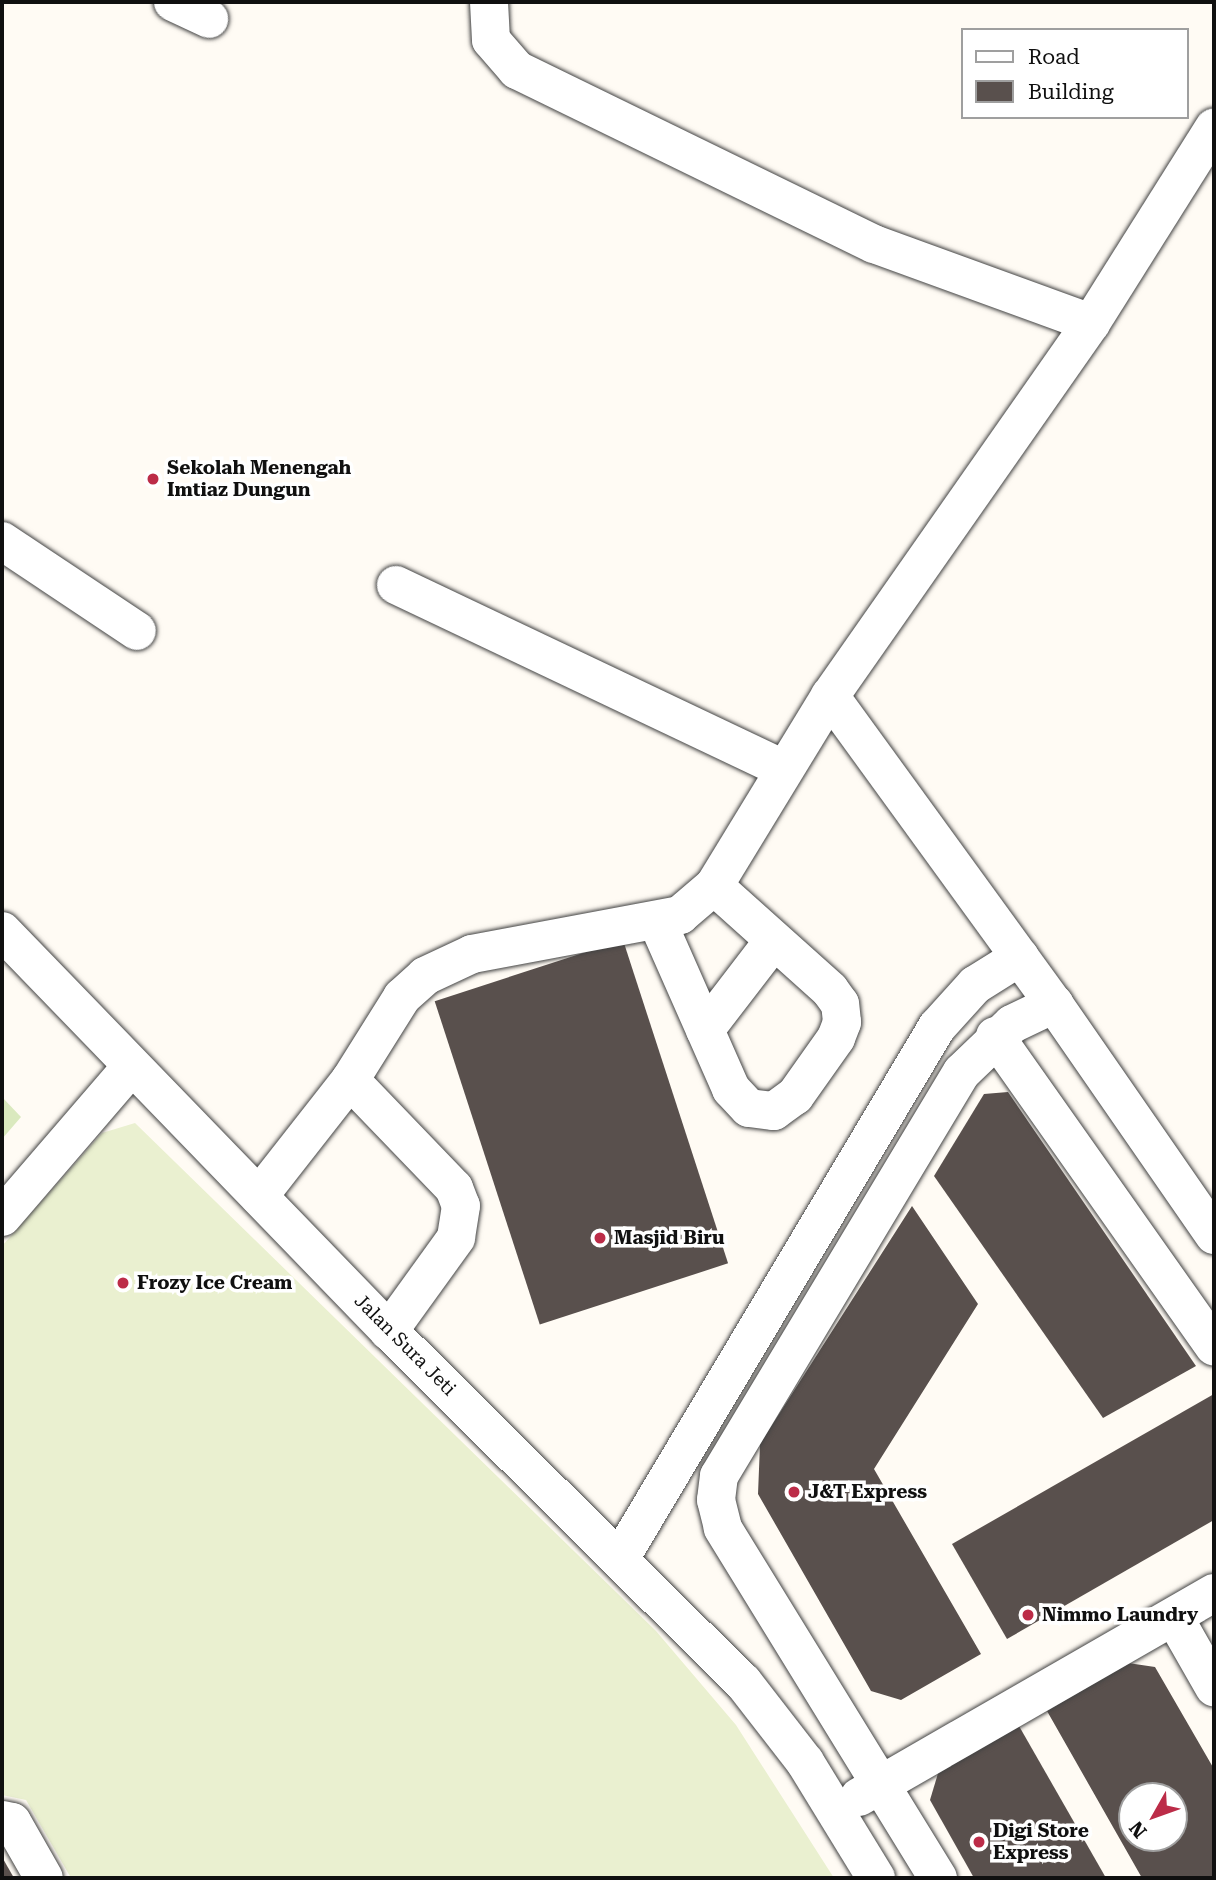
<!DOCTYPE html>
<style>
body{margin:0}
#map{position:relative;width:1216px;height:1880px;overflow:hidden;background:#fffbf4;font-family:"Roboto Serif",serif}
div>[style]{position:absolute}
[style*='--x']{left:calc(var(--x)*1px);top:calc(var(--y)*1px);width:calc(var(--w)*1px);rotate:calc(var(--a)*1deg)}
.green>*{inset:0;background:#dae9be}
.pitch>*{inset:0;background:#eaf0d0}
.building>*{inset:0;background:#59504d;transform-origin:0 0}
.roads{filter:drop-shadow(0 0 2px #434343) drop-shadow(0 0 2px #434343)}
.minor>*{height:38px;margin:-19px;padding:0 19px;transform-origin:19px;border-radius:19px;background:#fff}
.dots>*{width:19px;height:19px;translate:-50% -50%;box-sizing:border-box;border:4px solid #fff;border-radius:50%}
span{translate:-50% -50%;white-space:nowrap;text-align:center;line-height:1.15;-webkit-text-stroke:7px #fff;paint-order:stroke}
.poi-label{font-size:19px;color:#101010;font-weight:700}
.left{translate:0 -50%;text-align:left}
.street-label{font-size:19px;color:#101010}
.frame{position:absolute;inset:0;border:4px solid #101010;pointer-events:none}
.legend{position:absolute;left:961px;top:28px;width:228px;height:91px;box-sizing:border-box;background:#fff;border:2px solid #9f9f9f;margin:0;padding:9px 12px;list-style:none;font-size:21px;color:#101010}
.legend li{display:flex;align-items:center;gap:14px;height:35px}
.legend b{width:35px;border:2px solid #9f9f9f}
.north{position:absolute;left:1118px;top:1782px;width:70px;height:70px;box-sizing:border-box;background:#fff;border:2px solid #9f9f9f;border-radius:50%;rotate:230deg;font-size:19px;font-weight:700;line-height:28px;text-align:center;color:#101010}
.north::after{content:'';display:block;margin:auto;width:24px;height:32px;background:#bc2c48;clip-path:polygon(50% 0,100% 100%,50% 72%,0 100%)}
</style>
<div id="map">
<div class="green">
<div style="clip-path:polygon(2px 1097px,21px 1117px,2px 1139px)"></div>
</div>
<div class="pitch">
<div style="clip-path:polygon(135px 1123px,656px 1631px,736px 1725px,834px 1878px,71px 1878px,26px 1800px,2px 1795px,2px 1246px,102px 1133px)"></div>
</div>
<div class="building">
<div style="left:623px;top:940px;width:340px;height:198px;rotate:72deg"></div>
<div style="clip-path:polygon(1008px 1092px,1196px 1366px,1103px 1418px,934px 1176px,984px 1094px)"></div>
<div style="clip-path:polygon(912px 1206px,978px 1304px,874px 1469px,981px 1654px,901px 1700px,871px 1691px,758px 1494px,760px 1444px)"></div>
<div style="clip-path:polygon(1214px 1394px,1214px 1520px,1007px 1639px,952px 1544px)"></div>
<div style="clip-path:polygon(evenodd,1128px 1663px,1155px 1667px,1214px 1769px,1214px 1878px,1142px 1878px,1047px 1711px,1128px 1663px,1132px 1796px,1174px 1796px,1174px 1838px,1132px 1838px,1132px 1796px)"></div>
<div style="clip-path:polygon(1019px 1726px,1106px 1878px,974px 1878px,930px 1800px,939px 1770px)"></div>
<div style="clip-path:polygon(2px 1857px,14px 1878px,2px 1878px)"></div>
</div>
<div class="roads">
<div class="minor">
<div style="--x:173;--y:2;--w:40;--a:25"></div>
<div style="--x:489;--y:2;--w:38;--a:87"></div>
<div style="--x:491;--y:40;--w:40;--a:49"></div>
<div style="--x:517;--y:70;--w:397;--a:26"></div>
<div style="--x:874;--y:244;--w:231;--a:20"></div>
<div style="--x:2;--y:541;--w:162;--a:33.7"></div>
<div style="--x:396;--y:585;--w:429;--a:25.4"></div>
<div style="--x:830;--y:696;--w:381;--a:54"></div>
<div style="--x:1054;--y:1004;--w:281;--a:55.3"></div>
<div style="--x:657;--y:921;--w:184;--a:66.2"></div>
<div style="--x:731;--y:1089;--w:26;--a:47"></div>
<div style="--x:749;--y:1108;--w:25;--a:7"></div>
<div style="--x:774;--y:1111;--w:26;--a:-36"></div>
<div style="--x:795;--y:1096;--w:71;--a:-54.7"></div>
<div style="--x:836;--y:1038;--w:17;--a:-69"></div>
<div style="--x:842;--y:1022;--w:18;--a:-96"></div>
<div style="--x:840;--y:1004;--w:17;--a:-126"></div>
<div style="--x:830;--y:990;--w:156;--a:-138.1"></div>
<div style="--x:2;--y:931;--w:557;--a:45.95"></div>
<div style="--x:389;--y:1331;--w:499;--a:44.8"></div>
<div style="--x:743;--y:1682;--w:101;--a:52.2"></div>
<div style="--x:805;--y:1762;--w:136;--a:58.5"></div>
<div style="--x:705;--y:1030;--w:113;--a:-52.5"></div>
<div style="--x:995;--y:1036;--w:380;--a:54.8"></div>
<div style="--x:350;--y:1080;--w:150;--a:46.1"></div>
<div style="--x:454;--y:1188;--w:19;--a:69"></div>
<div style="--x:461;--y:1206;--w:32;--a:99"></div>
<div style="--x:456;--y:1238;--w:115;--a:125.8"></div>
<div style="--x:259;--y:1196;--w:147;--a:-51.9"></div>
<div style="--x:350;--y:1080;--w:98;--a:-57.9"></div>
<div style="--x:402;--y:997;--w:31;--a:-42"></div>
<div style="--x:425;--y:976;--w:52;--a:-25.1"></div>
<div style="--x:472;--y:954;--w:212;--a:-10.6"></div>
<div style="--x:680;--y:915;--w:45;--a:-40.5"></div>
<div style="--x:714;--y:886;--w:223;--a:-58.6"></div>
<div style="--x:830;--y:696;--w:455;--a:-55"></div>
<div style="--x:1091;--y:323;--w:231;--a:-57.8"></div>
<div style="--x:2;--y:1217;--w:196;--a:-49.3"></div>
<div style="--x:621;--y:1557;--w:617;--a:-59.2"></div>
<div style="--x:937;--y:1027;--w:57;--a:-47.9"></div>
<div style="--x:975;--y:985;--w:53;--a:-31.9"></div>
<div style="--x:1174;--y:1617;--w:81;--a:60.3"></div>
<div style="--x:859;--y:1797;--w:409;--a:-29.9"></div>
<div style="--x:2;--y:1820;--w:10;--a:11"></div>
<div style="--x:12;--y:1822;--w:64;--a:60.3"></div>
<div style="--x:938;--y:1878;--w:411;--a:-121.6"></div>
<div style="--x:723;--y:1528;--w:29;--a:-104"></div>
<div style="--x:716;--y:1500;--w:24;--a:-83"></div>
<div style="--x:719;--y:1476;--w:471;--a:-59"></div>
<div style="--x:962;--y:1072;--w:69;--a:-43.8"></div>
<div style="--x:1012;--y:1024;--w:47;--a:-25.5"></div>
</div>
</div>
<div class="dots">
<div style="left:153px;top:479px;background:#bc2c48"></div>
<div style="left:600px;top:1238px;background:#bc2c48"></div>
<div style="left:123px;top:1283px;background:#bc2c48"></div>
<div style="left:794px;top:1492px;background:#bc2c48"></div>
<div style="left:1028px;top:1615px;background:#bc2c48"></div>
<div style="left:979px;top:1842px;background:#bc2c48"></div>
</div>
<div class="poi-label">
<span class="left" style="left:167px;top:479px">Sekolah Menengah<br>Imtiaz Dungun</span>
<span class="left" style="left:614px;top:1238px">Masjid Biru</span>
<span class="left" style="left:137px;top:1283px">Frozy Ice Cream</span>
<span class="left" style="left:808px;top:1492px">J&amp;T Express</span>
<span class="left" style="left:1042px;top:1615px">Nimmo Laundry</span>
<span class="left" style="left:993px;top:1842px">Digi Store<br>Express</span>
</div>
<div class="street-label">
<span style="left:405px;top:1345px;rotate:45deg">Jalan Sura Jeti</span>
</div>
<div class="frame"></div>
<ul class="legend">
<li><b style="height:9px;background:#fff"></b>Road</li>
<li><b style="height:19px;background:#59504d"></b>Building</li>
</ul>
<div class="north">N</div>
</div>
